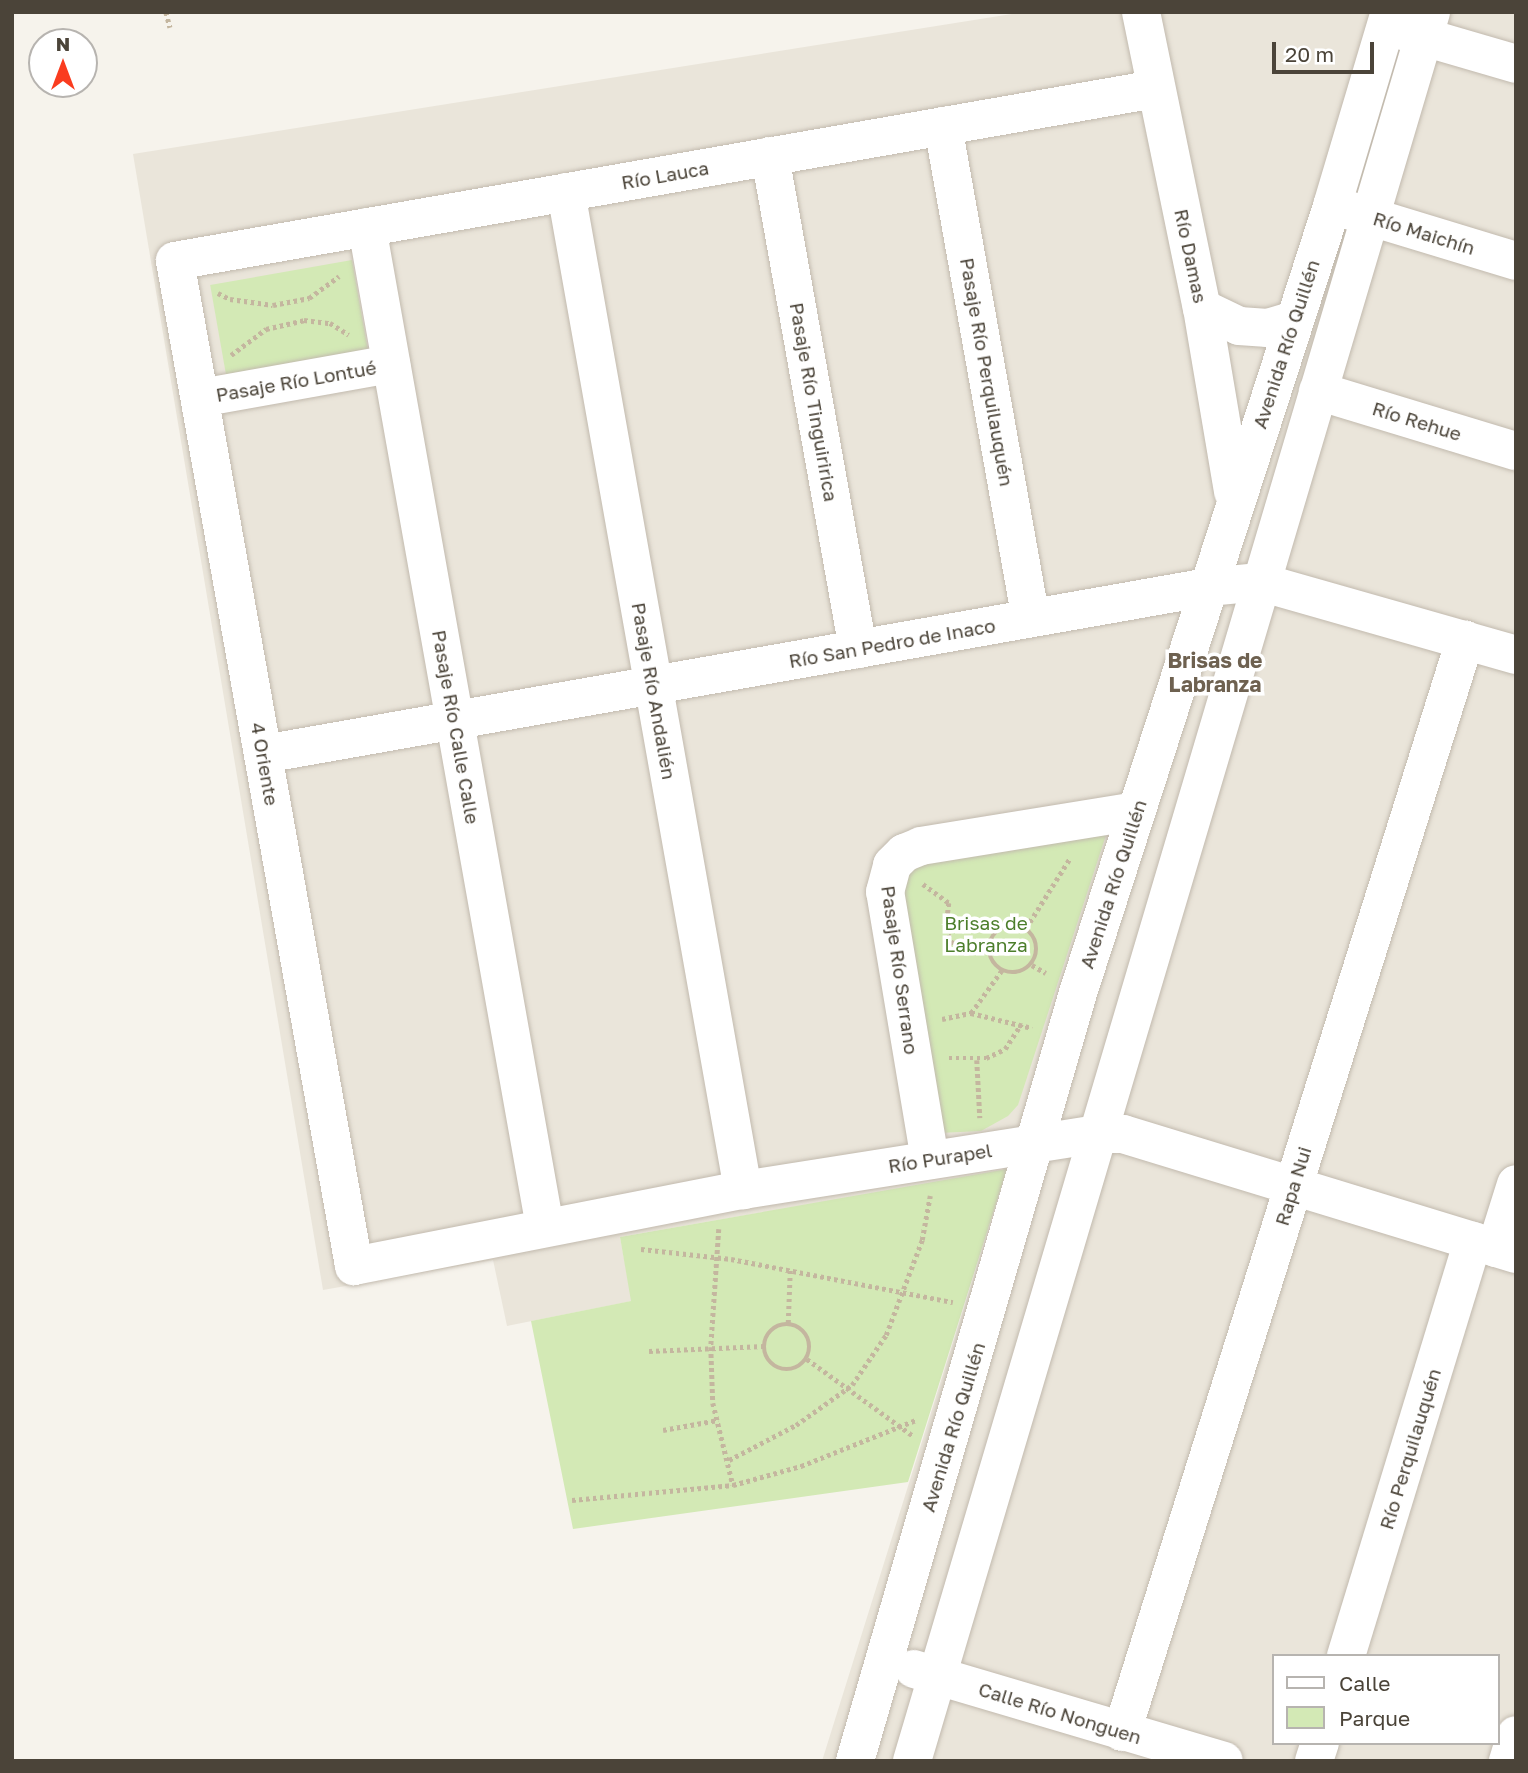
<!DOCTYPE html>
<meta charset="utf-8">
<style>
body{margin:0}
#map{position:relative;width:1528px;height:1773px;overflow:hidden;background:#f6f3ec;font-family:"Golos Text",sans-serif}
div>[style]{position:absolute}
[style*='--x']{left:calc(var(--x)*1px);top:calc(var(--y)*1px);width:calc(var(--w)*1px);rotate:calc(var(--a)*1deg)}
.residential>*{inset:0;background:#eae5da}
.green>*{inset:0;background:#d3e9b5;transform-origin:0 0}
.path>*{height:4.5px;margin-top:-2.25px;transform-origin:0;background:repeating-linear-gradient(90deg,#c4b69f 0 3.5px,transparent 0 7px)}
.path>.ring{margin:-2.25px;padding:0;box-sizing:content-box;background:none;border:4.5px solid #c4b69f;border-radius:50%}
.roads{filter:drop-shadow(0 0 2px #c2baae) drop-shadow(0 0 2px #c2baae)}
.minor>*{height:38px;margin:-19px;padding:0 19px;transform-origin:19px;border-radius:19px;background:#fff}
span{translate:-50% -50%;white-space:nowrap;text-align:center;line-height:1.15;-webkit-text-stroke:7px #fff;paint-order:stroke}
.street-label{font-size:19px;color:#4b4439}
.park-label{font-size:19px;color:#4c7e2b}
.neighbourhood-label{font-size:21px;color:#6e6150;font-weight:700}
.frame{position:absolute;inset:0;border:14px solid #4b4439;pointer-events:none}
.legend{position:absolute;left:1272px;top:1654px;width:228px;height:91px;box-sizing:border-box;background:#fff;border:2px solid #b7b4b0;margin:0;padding:9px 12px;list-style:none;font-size:21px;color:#4b4439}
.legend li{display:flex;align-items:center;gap:14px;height:35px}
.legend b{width:35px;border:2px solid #b7b4b0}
.north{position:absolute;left:28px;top:28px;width:70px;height:70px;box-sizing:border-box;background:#fff;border:2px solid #b7b4b0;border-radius:50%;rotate:0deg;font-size:19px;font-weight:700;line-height:28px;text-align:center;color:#4b4439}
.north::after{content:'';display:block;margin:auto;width:24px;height:32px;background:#fa3c1f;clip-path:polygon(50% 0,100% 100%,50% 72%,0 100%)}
.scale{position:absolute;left:1272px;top:42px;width:102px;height:32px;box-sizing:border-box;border:4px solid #4b4439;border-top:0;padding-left:9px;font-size:21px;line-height:24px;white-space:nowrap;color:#4b4439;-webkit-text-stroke:5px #fff;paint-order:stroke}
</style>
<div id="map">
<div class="residential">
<div style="clip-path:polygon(evenodd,1025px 12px,1516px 12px,1516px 1761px,822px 1761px,1007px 1170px,620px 1237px,632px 1301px,507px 1326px,493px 1260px,323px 1290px,133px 154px,1025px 12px,1274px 1656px,1498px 1656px,1498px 1743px,1274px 1743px,1274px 1656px)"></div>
</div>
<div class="green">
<div style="left:352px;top:260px;width:91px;height:144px;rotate:80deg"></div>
<div style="clip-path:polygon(1107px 832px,1018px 1105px,1008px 1116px,981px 1131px,939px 1133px,895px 901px,914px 863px)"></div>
<div style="clip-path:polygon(1007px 1169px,908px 1482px,573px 1529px,531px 1321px,631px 1301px,620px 1237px)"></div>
</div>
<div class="path">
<div style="--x:166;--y:12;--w:16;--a:75"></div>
<div style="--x:218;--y:293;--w:13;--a:27"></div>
<div style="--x:230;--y:299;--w:43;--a:7.9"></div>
<div style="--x:273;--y:305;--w:37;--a:-11"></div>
<div style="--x:309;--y:298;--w:37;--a:-36"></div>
<div style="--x:231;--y:355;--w:44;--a:-36.6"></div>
<div style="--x:266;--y:329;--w:39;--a:-13"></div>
<div style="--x:304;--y:320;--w:26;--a:7"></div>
<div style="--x:330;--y:323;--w:22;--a:32"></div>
<div style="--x:923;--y:884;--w:32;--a:36"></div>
<div style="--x:949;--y:903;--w:25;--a:97"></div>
<div style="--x:946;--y:928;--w:14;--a:69"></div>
<div style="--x:951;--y:941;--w:16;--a:45"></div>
<div style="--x:962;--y:952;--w:27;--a:0"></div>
<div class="ring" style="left:989px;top:925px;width:43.5px;height:43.5px"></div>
<div style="--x:1026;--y:928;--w:83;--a:-57.8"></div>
<div style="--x:1032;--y:965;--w:16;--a:30"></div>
<div style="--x:971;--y:1013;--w:53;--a:-54.2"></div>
<div style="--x:942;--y:1019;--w:30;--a:-12"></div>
<div style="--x:971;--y:1013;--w:63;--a:13.8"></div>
<div style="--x:949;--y:1058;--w:37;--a:0"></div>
<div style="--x:986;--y:1058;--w:21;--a:-25"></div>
<div style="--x:1005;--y:1049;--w:30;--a:-57"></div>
<div style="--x:977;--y:1060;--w:58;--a:87"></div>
<div style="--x:719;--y:1229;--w:118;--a:93.9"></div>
<div style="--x:711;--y:1347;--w:56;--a:88"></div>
<div style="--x:713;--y:1403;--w:84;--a:76.3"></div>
<div style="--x:641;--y:1249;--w:91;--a:6.3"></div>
<div style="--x:731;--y:1259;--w:226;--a:11"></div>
<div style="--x:788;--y:1323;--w:53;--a:-87.8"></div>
<div class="ring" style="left:764px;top:1324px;width:41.5px;height:41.5px"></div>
<div style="--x:649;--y:1351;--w:115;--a:-2.5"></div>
<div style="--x:807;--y:1359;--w:130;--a:35.9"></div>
<div style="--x:663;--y:1430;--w:56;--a:-10.3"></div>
<div style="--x:729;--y:1460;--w:76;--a:-27.6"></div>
<div style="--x:796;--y:1425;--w:69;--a:-35.5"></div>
<div style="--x:852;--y:1385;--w:60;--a:-55.8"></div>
<div style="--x:886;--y:1335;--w:102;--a:-69.2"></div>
<div style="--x:922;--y:1240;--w:45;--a:-79.7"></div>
<div style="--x:572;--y:1500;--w:162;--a:-5.3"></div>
<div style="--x:733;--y:1485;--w:71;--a:-15.6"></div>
<div style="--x:801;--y:1466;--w:124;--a:-21.8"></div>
</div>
<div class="roads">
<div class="minor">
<div style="--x:1141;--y:12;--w:302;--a:78.4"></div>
<div style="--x:1202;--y:308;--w:187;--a:80.4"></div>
<div style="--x:1400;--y:30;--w:121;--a:16.3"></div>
<div style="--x:1155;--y:89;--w:995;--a:170.05"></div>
<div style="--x:175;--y:261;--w:1021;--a:79.9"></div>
<div style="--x:354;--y:1266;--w:396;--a:-11.1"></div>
<div style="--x:743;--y:1190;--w:357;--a:-9"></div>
<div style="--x:1096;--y:1134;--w:27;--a:0"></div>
<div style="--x:1123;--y:1134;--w:411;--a:17"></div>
<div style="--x:943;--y:126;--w:500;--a:79.9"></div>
<div style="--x:770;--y:156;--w:501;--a:79.88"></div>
<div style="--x:566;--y:192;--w:1014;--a:79.94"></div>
<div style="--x:1345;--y:209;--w:179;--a:16.9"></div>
<div style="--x:367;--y:227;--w:1016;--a:79.91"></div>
<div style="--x:1202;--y:308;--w:41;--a:25.9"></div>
<div style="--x:1239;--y:326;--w:29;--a:4"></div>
<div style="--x:1268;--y:328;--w:28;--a:-17"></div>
<div style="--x:1318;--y:391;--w:207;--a:16.9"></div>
<div style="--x:200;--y:398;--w:194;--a:-10.1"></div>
<div style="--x:264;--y:754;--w:959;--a:-10.03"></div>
<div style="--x:1208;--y:587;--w:52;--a:-5.5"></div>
<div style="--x:1260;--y:582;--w:266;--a:15.9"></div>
<div style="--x:930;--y:1160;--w:272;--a:-99.5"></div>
<div style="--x:885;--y:892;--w:28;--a:-75"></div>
<div style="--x:892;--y:865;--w:17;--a:-45"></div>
<div style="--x:904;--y:853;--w:18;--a:-22"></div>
<div style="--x:921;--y:846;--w:218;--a:-9.2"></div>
<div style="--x:1496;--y:1248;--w:67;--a:-72.6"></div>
<div style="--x:1346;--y:1656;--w:434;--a:-73"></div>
<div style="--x:914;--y:1669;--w:323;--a:16.5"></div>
<div style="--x:1122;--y:1732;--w:1145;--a:-72.56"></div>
<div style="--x:855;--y:1761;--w:800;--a:-73.81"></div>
<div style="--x:1078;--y:993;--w:827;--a:-72.11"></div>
<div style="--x:1332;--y:206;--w:202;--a:-73.4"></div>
<div style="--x:912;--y:1761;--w:1824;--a:-73.47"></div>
<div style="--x:1314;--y:1761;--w:19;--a:-72"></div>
<div style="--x:1508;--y:1761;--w:27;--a:-73"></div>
</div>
</div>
<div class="street-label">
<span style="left:665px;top:175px;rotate:-10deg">Río Lauca</span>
<span style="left:1424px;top:233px;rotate:17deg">Río Maichín</span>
<span style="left:1191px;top:256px;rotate:78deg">Río Damas</span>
<span style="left:1286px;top:344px;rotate:-72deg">Avenida Río Quillén</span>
<span style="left:987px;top:372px;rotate:80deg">Pasaje Río Perquilauquén</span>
<span style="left:296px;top:381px;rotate:-10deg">Pasaje Río Lontué</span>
<span style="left:814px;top:402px;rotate:80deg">Pasaje Río Tinguiririca</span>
<span style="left:1417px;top:421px;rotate:17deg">Río Rehue</span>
<span style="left:892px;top:643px;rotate:-10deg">Río San Pedro de Inaco</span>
<span style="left:654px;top:691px;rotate:80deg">Pasaje Río Andalién</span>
<span style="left:456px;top:727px;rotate:80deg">Pasaje Río Calle Calle</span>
<span style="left:265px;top:764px;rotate:80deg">4 Oriente</span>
<span style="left:1113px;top:884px;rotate:-72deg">Avenida Río Quillén</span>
<span style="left:900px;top:970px;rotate:82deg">Pasaje Río Serrano</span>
<span style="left:940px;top:1158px;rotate:-9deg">Río Purapel</span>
<span style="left:1293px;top:1186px;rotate:-73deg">Rapa Nui</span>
<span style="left:953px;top:1427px;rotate:-73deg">Avenida Río Quillén</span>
<span style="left:1410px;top:1449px;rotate:-73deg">Río Perquilauquén</span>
<span style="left:1060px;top:1713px;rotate:17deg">Calle Río Nonguen</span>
</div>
<div class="park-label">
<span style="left:986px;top:934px">Brisas de<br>Labranza</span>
</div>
<div class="neighbourhood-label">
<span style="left:1215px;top:672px">Brisas de<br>Labranza</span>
</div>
<div class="frame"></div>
<ul class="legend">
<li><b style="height:9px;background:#fff"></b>Calle</li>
<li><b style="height:19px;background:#d3e9b5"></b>Parque</li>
</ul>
<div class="north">N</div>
<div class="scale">20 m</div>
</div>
